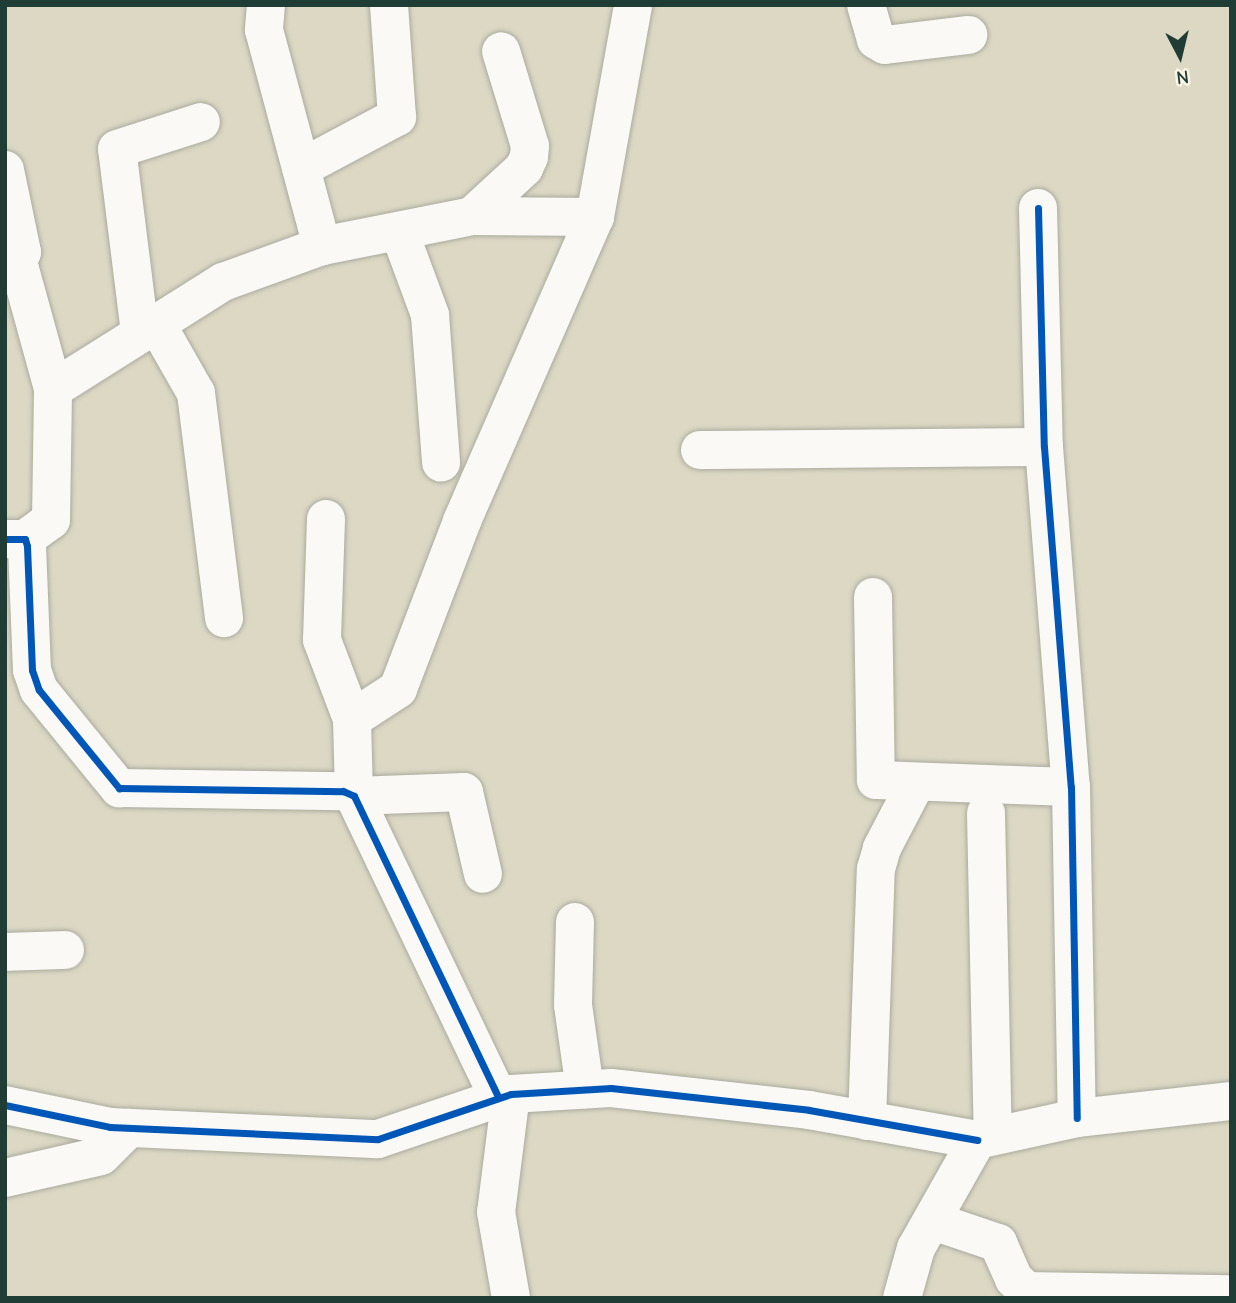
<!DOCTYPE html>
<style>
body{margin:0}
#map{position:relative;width:1236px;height:1303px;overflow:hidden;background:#dcd8c4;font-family:"Comic Neue",sans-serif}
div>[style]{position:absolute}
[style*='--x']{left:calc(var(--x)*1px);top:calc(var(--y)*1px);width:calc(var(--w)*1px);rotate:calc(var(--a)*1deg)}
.roads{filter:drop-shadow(0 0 2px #aaab9e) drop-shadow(0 0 2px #aaab9e)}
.minor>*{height:38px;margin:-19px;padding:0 19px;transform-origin:19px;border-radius:19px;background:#faf9f6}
.cycleway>*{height:7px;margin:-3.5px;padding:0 3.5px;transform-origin:3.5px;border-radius:3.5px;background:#0057b8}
span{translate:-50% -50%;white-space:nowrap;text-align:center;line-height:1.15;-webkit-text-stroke:6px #fcf5e5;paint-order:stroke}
.frame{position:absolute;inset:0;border:7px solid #1f3d34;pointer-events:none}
.north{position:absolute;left:1145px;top:21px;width:70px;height:70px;-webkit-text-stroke:5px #fcf5e5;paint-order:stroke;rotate:173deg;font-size:19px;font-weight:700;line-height:28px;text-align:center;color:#1f3d34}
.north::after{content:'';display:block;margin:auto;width:24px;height:32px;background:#1f3d34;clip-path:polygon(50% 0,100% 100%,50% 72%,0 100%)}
</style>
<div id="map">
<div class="roads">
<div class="minor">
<div style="--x:266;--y:5;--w:25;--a:95"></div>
<div style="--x:264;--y:30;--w:224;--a:75"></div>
<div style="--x:866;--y:5;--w:36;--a:74"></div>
<div style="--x:876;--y:40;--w:10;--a:29"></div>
<div style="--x:885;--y:45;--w:84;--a:-6.9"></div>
<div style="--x:301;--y:168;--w:109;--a:-28"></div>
<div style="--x:397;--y:117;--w:112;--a:-94.1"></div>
<div style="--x:5;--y:170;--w:84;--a:78.3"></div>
<div style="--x:22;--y:252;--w:14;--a:115"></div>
<div style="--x:1038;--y:208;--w:239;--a:88.6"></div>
<div style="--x:1044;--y:447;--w:341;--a:85.5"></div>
<div style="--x:1071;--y:787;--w:331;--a:89"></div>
<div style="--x:472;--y:216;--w:71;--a:-42.7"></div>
<div style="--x:524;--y:168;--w:12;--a:-66"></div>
<div style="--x:529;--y:157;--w:11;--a:-85"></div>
<div style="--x:530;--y:146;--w:99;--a:-107"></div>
<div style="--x:399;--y:231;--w:90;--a:69.7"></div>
<div style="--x:430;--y:315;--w:148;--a:85.7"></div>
<div style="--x:5;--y:263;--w:16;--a:22"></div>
<div style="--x:20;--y:269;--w:124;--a:74.6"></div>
<div style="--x:156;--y:323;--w:81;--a:60.3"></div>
<div style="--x:196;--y:393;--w:227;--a:82.9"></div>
<div style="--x:140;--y:333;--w:185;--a:-97.1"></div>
<div style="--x:117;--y:149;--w:88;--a:-17.8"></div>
<div style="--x:700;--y:450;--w:344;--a:-0.5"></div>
<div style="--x:326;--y:519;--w:121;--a:91.9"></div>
<div style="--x:322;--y:640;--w:85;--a:69.2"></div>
<div style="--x:352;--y:719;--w:77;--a:88.5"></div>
<div style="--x:354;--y:796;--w:110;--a:-2.1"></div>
<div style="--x:464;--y:792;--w:84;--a:77"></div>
<div style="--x:5;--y:539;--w:20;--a:0"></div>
<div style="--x:25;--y:539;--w:7;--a:74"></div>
<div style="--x:27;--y:546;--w:124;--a:87.7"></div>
<div style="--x:32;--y:670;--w:21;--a:71"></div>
<div style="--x:39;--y:690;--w:127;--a:50.8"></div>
<div style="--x:119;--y:788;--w:224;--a:0.8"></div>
<div style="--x:343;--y:791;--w:12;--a:24"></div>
<div style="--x:354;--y:796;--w:334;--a:64.4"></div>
<div style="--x:25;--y:539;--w:32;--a:-36"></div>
<div style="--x:51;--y:520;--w:131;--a:-89.1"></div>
<div style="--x:53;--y:389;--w:201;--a:-32.2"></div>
<div style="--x:223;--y:282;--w:105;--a:-20"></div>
<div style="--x:322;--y:246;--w:153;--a:-11.3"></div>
<div style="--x:472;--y:216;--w:123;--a:0.5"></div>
<div style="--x:873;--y:597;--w:183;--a:89.1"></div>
<div style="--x:876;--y:780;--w:195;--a:2.1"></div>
<div style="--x:352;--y:719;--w:55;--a:-33.1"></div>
<div style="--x:398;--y:689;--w:180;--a:-69.1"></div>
<div style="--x:462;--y:521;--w:332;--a:-66.4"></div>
<div style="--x:595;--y:217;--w:215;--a:-79.8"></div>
<div style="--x:986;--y:813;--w:322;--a:88.8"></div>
<div style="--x:575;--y:922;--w:83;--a:91.4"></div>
<div style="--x:573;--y:1005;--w:85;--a:81.9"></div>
<div style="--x:5;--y:952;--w:60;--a:-1.9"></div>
<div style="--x:511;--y:1094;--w:119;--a:97.2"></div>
<div style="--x:496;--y:1212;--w:87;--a:80.1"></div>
<div style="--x:5;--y:1105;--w:107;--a:11.8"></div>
<div style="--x:110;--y:1127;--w:268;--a:2.6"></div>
<div style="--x:378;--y:1139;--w:140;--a:-18.7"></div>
<div style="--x:511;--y:1094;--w:100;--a:-3.4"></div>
<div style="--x:611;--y:1088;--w:199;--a:6.3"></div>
<div style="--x:809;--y:1110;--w:171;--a:10.1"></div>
<div style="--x:867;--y:1121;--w:252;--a:-88"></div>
<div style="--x:876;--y:869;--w:22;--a:-74"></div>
<div style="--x:882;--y:848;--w:73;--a:-62.4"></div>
<div style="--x:5;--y:1178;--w:98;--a:-12.9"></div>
<div style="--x:101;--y:1156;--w:40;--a:-45"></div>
<div style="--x:933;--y:1221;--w:69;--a:18.7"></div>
<div style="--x:998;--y:1243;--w:39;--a:66"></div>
<div style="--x:1014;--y:1279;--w:18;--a:43"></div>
<div style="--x:1027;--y:1291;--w:200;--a:0.9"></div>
<div style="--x:902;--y:1298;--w:52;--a:-74.4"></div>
<div style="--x:916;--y:1248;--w:124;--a:-60.5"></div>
<div style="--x:977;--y:1140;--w:102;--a:-12.4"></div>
<div style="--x:1077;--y:1118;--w:155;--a:-6.3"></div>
</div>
</div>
<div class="cycleway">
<div style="--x:1038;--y:208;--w:239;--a:88.6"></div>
<div style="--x:1044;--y:447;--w:341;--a:85.5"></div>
<div style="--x:1071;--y:787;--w:331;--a:89"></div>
<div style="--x:5;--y:539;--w:20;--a:0"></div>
<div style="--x:25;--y:539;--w:7;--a:74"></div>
<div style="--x:27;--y:546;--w:124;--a:87.7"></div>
<div style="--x:32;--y:670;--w:21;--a:71"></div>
<div style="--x:39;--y:690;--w:127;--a:50.8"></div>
<div style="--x:119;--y:788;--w:224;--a:0.8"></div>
<div style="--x:343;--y:791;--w:12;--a:24"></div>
<div style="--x:354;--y:796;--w:334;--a:64.4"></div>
<div style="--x:5;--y:1105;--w:107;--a:11.8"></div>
<div style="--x:110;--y:1127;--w:268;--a:2.6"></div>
<div style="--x:378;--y:1139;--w:140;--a:-18.7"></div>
<div style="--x:511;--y:1094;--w:100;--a:-3.4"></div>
<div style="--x:611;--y:1088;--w:199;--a:6.3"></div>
<div style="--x:809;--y:1110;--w:171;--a:10.1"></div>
</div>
<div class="frame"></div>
<div class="north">N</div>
</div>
